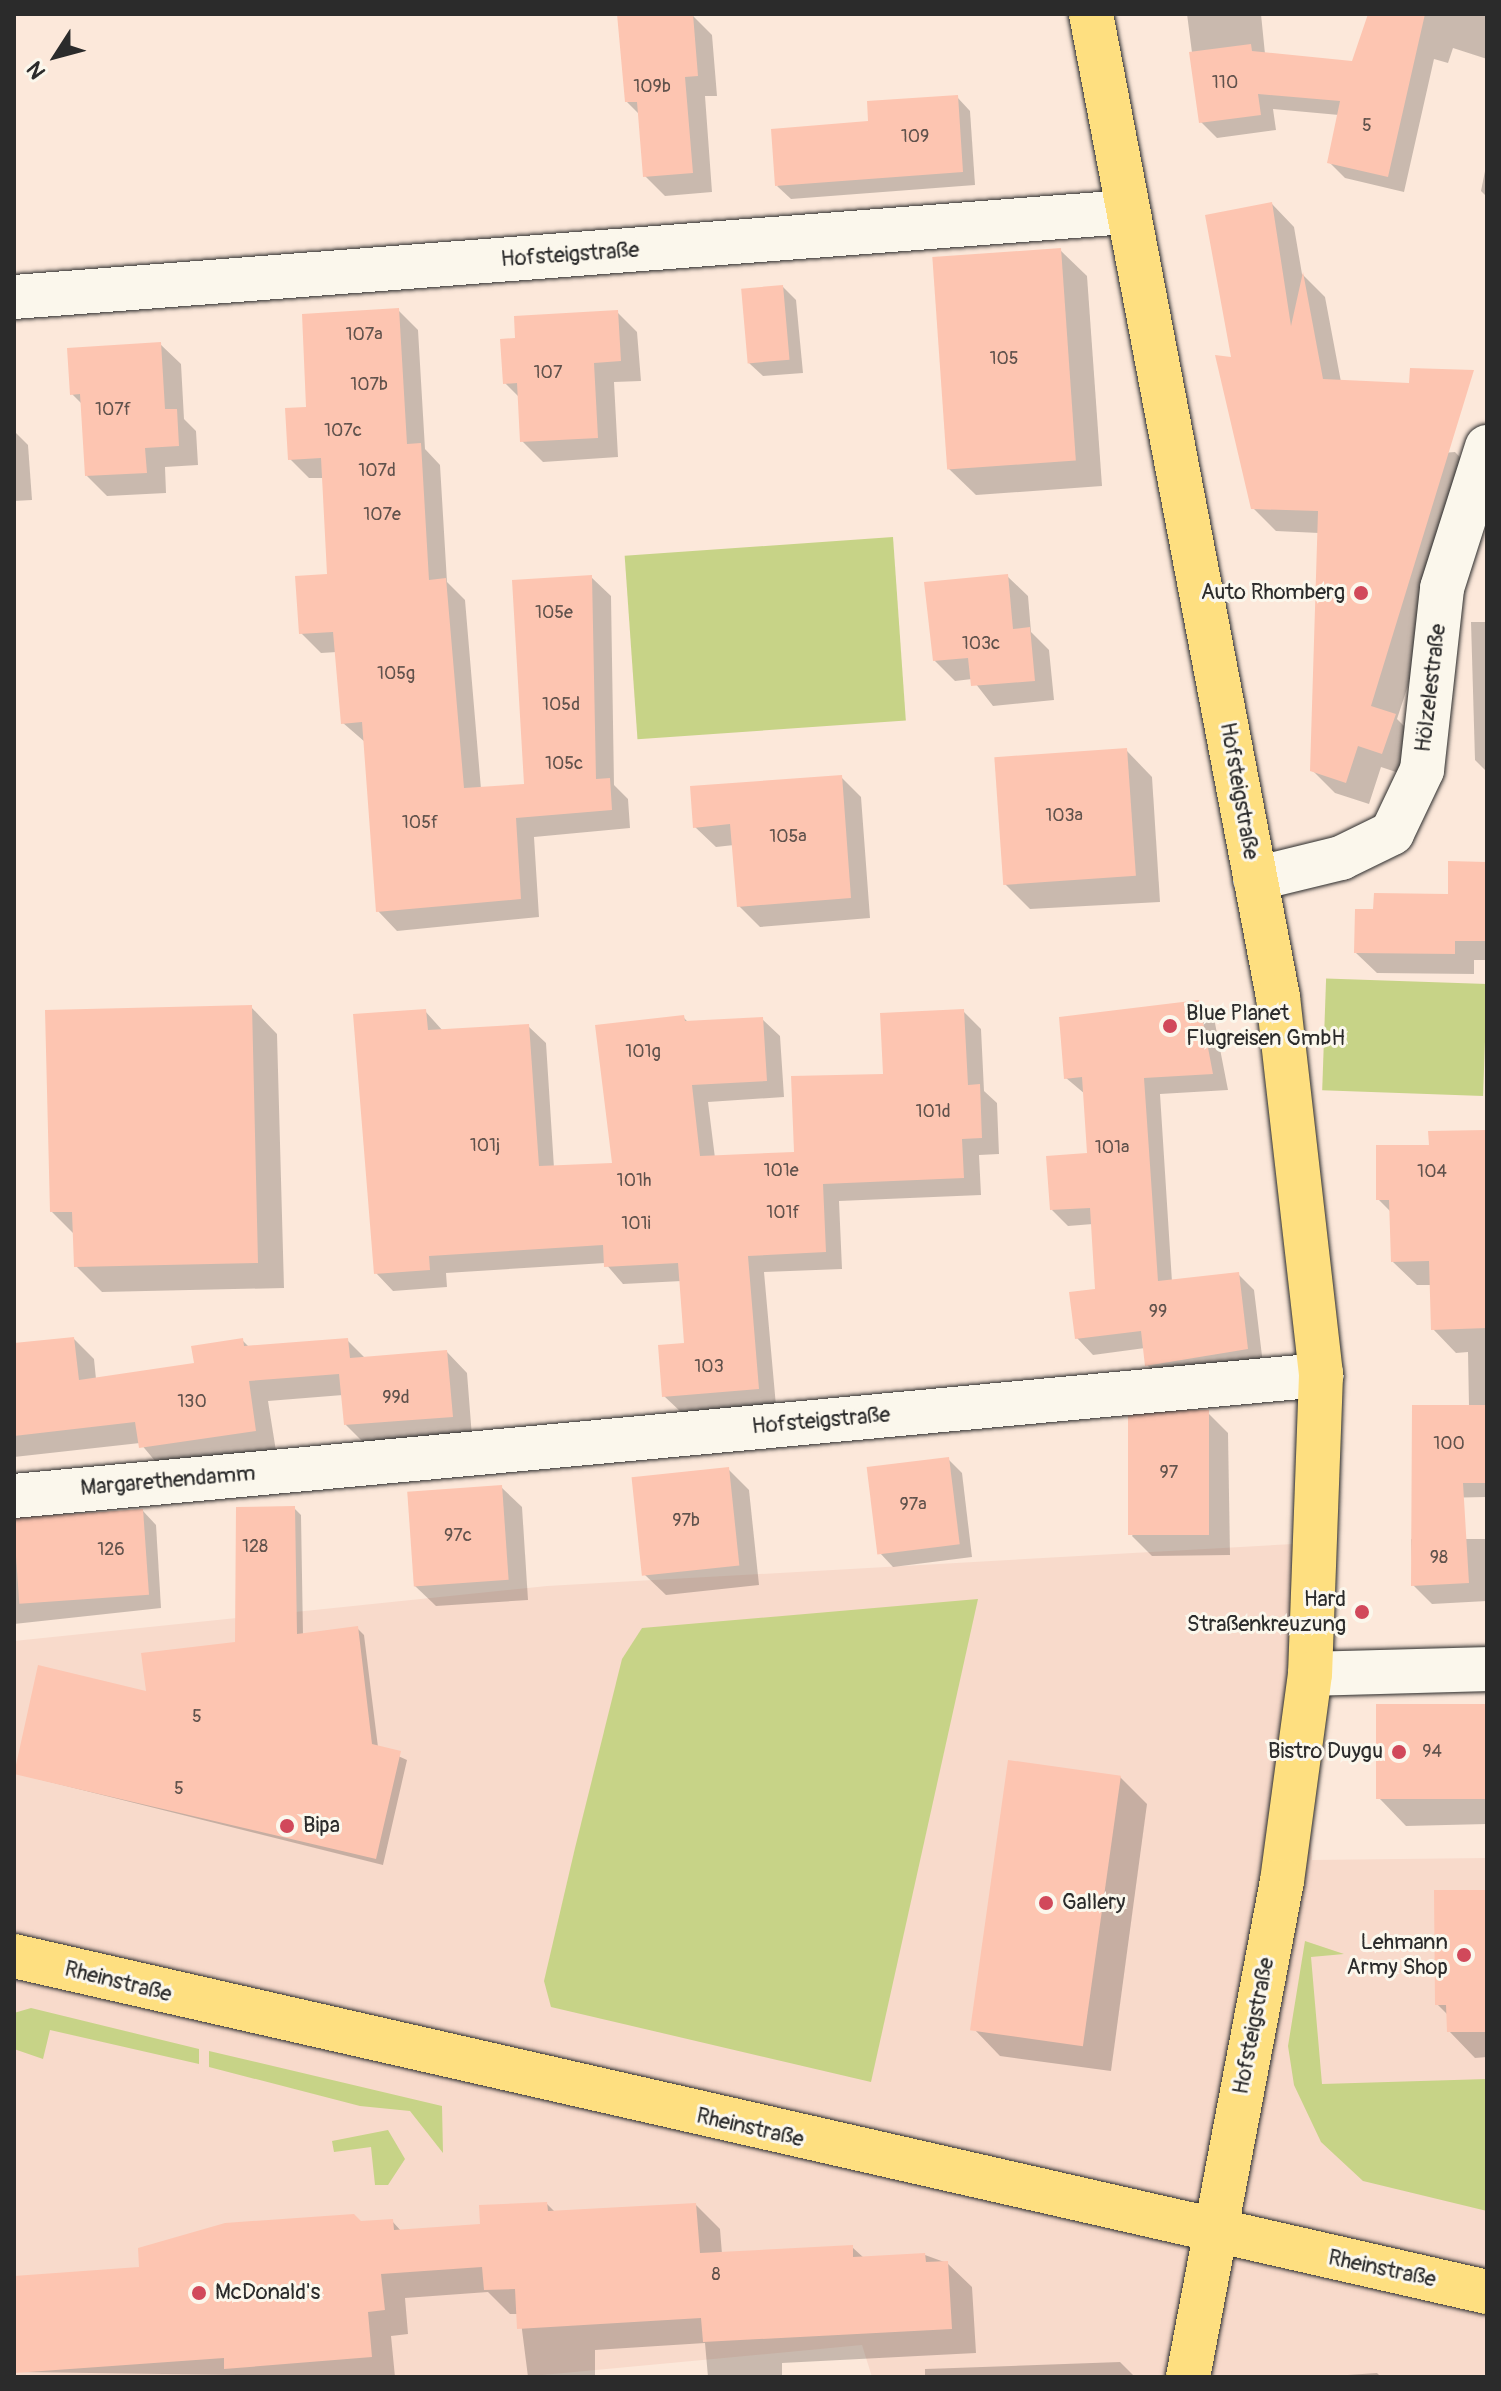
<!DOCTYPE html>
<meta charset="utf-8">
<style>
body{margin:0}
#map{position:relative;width:1501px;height:2391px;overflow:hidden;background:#fce8da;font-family:Pangolin,sans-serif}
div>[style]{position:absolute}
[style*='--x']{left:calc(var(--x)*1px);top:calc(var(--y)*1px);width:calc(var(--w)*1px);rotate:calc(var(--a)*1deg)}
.built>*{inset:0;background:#f8dacb}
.green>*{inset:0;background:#c7d387;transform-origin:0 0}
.shadow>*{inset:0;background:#0003}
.building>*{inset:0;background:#fdc5b1;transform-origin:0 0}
.roads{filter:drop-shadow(0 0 2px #2b2b2b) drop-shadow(0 0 2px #2b2b2b)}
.minor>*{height:44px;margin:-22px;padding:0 22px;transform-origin:22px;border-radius:22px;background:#fbf7ec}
.major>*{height:44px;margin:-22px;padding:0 22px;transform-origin:22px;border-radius:22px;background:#fedf80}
.dots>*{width:22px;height:22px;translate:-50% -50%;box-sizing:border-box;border:4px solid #fbf7ec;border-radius:50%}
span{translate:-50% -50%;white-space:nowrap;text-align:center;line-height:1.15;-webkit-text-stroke:6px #fbf7ec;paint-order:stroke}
.number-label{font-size:18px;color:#60524c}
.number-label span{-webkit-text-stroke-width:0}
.street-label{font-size:22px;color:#2b2b2b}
.poi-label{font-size:22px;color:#2b2b2b}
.right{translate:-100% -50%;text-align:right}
.left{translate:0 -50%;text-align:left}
.frame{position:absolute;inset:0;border:16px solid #2b2b2b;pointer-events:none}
.north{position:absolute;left:16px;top:16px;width:80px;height:80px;-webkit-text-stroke:6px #fbf7ec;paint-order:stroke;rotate:234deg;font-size:22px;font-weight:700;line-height:32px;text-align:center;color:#2b2b2b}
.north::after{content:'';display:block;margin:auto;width:28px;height:36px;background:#2b2b2b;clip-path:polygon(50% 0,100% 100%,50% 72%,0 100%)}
</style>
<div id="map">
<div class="built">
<div style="clip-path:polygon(1293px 1544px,1312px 1860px,1487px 1858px,1487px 2377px,872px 2377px,862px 2345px,521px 2377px,14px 2377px,14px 1641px,547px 1586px)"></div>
</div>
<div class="green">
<div style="left:893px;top:537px;width:184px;height:269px;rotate:86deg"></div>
<div style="left:1487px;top:984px;width:112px;height:161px;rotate:92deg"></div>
<div style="clip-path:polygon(978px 1599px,871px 2082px,551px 2007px,544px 1981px,575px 1848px,622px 1659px,642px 1628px)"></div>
<div style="clip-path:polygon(1305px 1941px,1344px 1954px,1311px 1957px,1322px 2084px,1487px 2079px,1487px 2211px,1363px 2181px,1321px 2142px,1294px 2085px,1288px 2046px)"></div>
<div style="clip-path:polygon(31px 2008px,199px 2049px,199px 2064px,50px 2030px,43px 2059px,14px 2049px,14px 2013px)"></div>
<div style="clip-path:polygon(209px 2051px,442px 2106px,443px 2153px,410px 2111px,360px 2106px,209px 2067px)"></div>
<div style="clip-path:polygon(388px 2130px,405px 2159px,388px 2185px,375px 2185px,371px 2147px,334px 2152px,332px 2141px)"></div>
</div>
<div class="shadow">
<div style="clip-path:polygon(619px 14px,692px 15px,712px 35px,717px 96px,705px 96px,712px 192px,665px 196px,645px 176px,640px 115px,627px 102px)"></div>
<div style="clip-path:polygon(1187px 14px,1261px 14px,1265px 54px,1354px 64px,1370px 14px,1487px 14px,1487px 59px,1453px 48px,1448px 63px,1434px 59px,1404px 192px,1345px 178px,1329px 162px,1339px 115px,1273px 109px,1276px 130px,1217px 138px,1201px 122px)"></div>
<div style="clip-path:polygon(957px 97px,970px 111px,975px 185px,791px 199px,777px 186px,870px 123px)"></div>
<div style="clip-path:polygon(1487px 161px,1487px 197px,1481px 191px)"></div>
<div style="clip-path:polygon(1272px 204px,1294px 227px,1302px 274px,1325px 297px,1341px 382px,1416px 455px,1455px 452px,1477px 475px,1397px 719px,1417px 739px,1405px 775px,1381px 767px,1369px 804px,1335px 793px,1312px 770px,1319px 533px,1276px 531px,1253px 508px,1234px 360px)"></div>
<div style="clip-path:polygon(1060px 250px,1087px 276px,1102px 486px,976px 495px,949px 469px)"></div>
<div style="clip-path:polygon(783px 287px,796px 300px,803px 373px,763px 376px,749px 363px)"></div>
<div style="clip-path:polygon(398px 310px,418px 330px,425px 449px,440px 465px,447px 582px,465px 600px,481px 789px,526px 786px,591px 577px,611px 596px,614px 785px,628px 799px,630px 828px,534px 837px,539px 917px,397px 931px,378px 911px,365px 742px,343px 723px,337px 652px,321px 653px,301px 633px,330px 575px,324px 478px,309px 478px,290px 459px,308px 409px)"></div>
<div style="clip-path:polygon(617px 312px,637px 332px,641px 381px,614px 382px,618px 457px,543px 462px,522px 441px,520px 398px,505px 383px,517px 340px)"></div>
<div style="clip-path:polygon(160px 344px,181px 364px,184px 419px,196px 431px,198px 465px,165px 467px,166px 493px,107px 496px,87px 476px,83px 405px,72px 394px)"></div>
<div style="clip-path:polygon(14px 431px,28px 445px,32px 500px,14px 501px)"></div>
<div style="clip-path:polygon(1007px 576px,1028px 596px,1031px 632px,1049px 650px,1054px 700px,993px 706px,972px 679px,955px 681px,934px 660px)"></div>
<div style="clip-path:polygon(1471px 622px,1487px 622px,1487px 772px,1475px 760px)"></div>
<div style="clip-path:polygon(1126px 750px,1152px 777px,1160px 902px,1030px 909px,1004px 883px)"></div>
<div style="clip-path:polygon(841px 777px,861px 797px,870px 918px,760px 927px,739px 906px,734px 845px,716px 847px,695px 827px)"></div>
<div style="clip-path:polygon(1487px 864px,1487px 960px,1474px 960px,1474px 974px,1377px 973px,1356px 953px,1375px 911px,1450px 896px)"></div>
<div style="clip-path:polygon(1198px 1002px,1214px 1018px,1228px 1090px,1160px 1094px,1172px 1282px,1238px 1274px,1254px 1290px,1263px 1364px,1163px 1381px,1147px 1365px,1145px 1348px,1093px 1355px,1077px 1338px,1098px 1291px,1093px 1224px,1068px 1226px,1052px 1210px,1089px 1155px,1085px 1094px,1066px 1078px)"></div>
<div style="clip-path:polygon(251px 1007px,277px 1034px,284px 1288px,102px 1292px,76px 1266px,75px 1235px,52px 1212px)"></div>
<div style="clip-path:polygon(425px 1011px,443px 1031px,528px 1026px,546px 1043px,554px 1168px,614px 1165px,683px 1017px,689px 1023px,762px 1019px,780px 1036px,784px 1097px,708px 1102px,715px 1158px,797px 1154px,963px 1011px,981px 1029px,984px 1091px,997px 1103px,999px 1154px,979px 1155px,981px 1195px,839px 1201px,842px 1269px,764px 1272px,776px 1406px,682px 1413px,664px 1396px,686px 1345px,682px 1281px,623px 1284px,605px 1263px,446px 1273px,447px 1287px,393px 1291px,376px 1273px)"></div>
<div style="clip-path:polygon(1487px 1132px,1487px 1497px,1437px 1498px,1469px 1407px,1468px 1352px,1456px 1353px,1433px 1329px,1431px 1285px,1417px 1285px,1393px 1262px,1391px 1212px,1378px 1199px,1431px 1147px)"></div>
<div style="clip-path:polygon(74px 1339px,94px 1359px,96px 1379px,196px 1365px,242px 1340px,250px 1348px,347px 1340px,366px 1359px,447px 1352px,467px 1373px,472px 1437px,366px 1445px,346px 1425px,343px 1395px,268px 1401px,276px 1451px,161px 1468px,140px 1443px,14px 1457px,14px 1345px)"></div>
<div style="clip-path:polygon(1208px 1413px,1228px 1433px,1230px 1555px,1152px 1556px,1132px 1536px)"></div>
<div style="clip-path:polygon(948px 1459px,962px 1473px,972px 1557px,893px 1567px,880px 1553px)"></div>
<div style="clip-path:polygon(728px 1469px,749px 1490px,759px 1585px,666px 1595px,645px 1575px)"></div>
<div style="clip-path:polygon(501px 1487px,522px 1507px,528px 1600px,436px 1606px,415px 1586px)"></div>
<div style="clip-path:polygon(294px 1508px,301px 1515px,303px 1635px,357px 1628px,364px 1635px,378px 1747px,407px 1760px,383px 1865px,14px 1773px,237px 1643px)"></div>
<div style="clip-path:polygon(143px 1511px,156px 1525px,161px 1608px,14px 1624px,14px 1522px)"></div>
<div style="clip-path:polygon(1411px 1539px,1487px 1539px,1487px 1601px,1432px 1604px,1413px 1585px)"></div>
<div style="clip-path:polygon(1487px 1706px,1487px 1824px,1406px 1826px,1380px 1799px)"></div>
<div style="clip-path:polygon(1120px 1777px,1147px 1804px,1111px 2071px,1000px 2056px,974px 2029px)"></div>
<div style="clip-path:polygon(1487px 1891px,1487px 2057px,1475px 2058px,1449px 2031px,1448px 2015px,1437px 2004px)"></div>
<div style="clip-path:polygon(547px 2204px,555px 2212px,696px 2205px,720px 2229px,722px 2254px,852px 2247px,864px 2258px,925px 2255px,947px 2263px,972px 2287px,976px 2353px,782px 2363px,782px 2377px,708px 2377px,705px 2343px,595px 2350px,595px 2377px,528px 2377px,520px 2314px,510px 2314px,488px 2292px,405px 2298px,408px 2334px,391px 2336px,395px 2377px,16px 2372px,14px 2278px,141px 2268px,360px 2223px,392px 2221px,402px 2232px,482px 2226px)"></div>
<div style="clip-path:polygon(1120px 2362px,1135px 2377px,925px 2377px,925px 2369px)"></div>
<div style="clip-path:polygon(1377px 2373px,1381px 2377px,1318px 2377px)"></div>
</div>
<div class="building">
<div style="clip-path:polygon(617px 14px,693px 14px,698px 76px,685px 77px,693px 173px,643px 177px,637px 102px,625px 102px)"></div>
<div style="clip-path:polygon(1368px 14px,1425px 14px,1388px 177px,1327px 163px,1340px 101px,1258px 94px,1261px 115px,1199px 123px,1189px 52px,1251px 44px,1252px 51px,1352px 61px)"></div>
<div style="clip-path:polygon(958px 95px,963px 172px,775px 186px,771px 129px,868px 121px,867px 101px)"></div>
<div style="clip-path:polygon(1272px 202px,1291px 326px,1303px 272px,1323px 379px,1409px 383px,1410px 368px,1474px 370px,1371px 706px,1396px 714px,1382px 754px,1358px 746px,1346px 783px,1310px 771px,1318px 511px,1251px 509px,1215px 355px,1231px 357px,1205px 215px)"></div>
<div style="left:1061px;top:248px;width:213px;height:129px;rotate:86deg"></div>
<div style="left:783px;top:285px;width:75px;height:42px;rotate:85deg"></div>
<div style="clip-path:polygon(399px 308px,407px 444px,421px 443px,429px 580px,446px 578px,464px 788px,524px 784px,512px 580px,592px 575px,596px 779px,610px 778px,612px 810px,516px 818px,521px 899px,376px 912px,362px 722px,341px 724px,333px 632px,299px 634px,295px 576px,327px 574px,321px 458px,288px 460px,285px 408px,306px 407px,302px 314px)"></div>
<div style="clip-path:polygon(618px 310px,621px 361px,594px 363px,598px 438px,520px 442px,517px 383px,503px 384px,500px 339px,515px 338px,514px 316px)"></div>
<div style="clip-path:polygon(161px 342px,165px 409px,177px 409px,179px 446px,145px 448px,147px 473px,85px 476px,80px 394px,70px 395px,67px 348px)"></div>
<div style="clip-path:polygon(1008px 574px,1013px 629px,1030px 627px,1035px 681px,971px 686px,968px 658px,933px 661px,924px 582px)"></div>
<div style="left:1127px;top:748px;width:128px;height:133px;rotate:86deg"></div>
<div style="clip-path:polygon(842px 775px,851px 898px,737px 907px,730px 824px,693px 828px,690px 786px)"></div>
<div style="clip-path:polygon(1448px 861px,1487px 862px,1487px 941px,1455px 941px,1455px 954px,1354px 953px,1355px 909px,1373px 909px,1374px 893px,1448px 894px)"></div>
<div style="clip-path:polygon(1199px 1000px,1213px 1074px,1144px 1078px,1158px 1281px,1239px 1272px,1248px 1349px,1145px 1366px,1141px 1331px,1075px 1339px,1069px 1292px,1095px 1289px,1090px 1208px,1050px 1210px,1046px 1156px,1087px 1153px,1082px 1077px,1064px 1079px,1059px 1017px)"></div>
<div style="clip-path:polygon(252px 1005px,258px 1263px,74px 1267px,72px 1212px,50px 1212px,45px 1010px)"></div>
<div style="clip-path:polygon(426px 1009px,428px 1030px,529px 1024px,539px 1166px,612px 1163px,595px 1025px,684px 1015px,685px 1021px,763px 1017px,767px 1081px,692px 1085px,700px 1156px,794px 1152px,791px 1076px,883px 1074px,880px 1013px,964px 1009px,968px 1085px,980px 1084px,982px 1138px,962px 1139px,964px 1178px,823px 1184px,826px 1252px,748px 1256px,759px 1389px,662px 1397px,658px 1345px,684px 1343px,678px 1263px,604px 1267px,603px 1245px,429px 1256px,430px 1270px,374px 1274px,353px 1014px)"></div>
<div style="clip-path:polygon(1487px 1130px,1487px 1328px,1431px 1330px,1429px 1261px,1391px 1262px,1389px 1200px,1376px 1200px,1376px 1145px,1429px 1145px,1428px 1131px)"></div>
<div style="clip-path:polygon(74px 1337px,79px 1380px,194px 1363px,191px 1346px,243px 1338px,244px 1346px,348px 1338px,350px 1358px,447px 1350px,453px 1417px,344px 1425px,339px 1374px,249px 1381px,256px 1431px,139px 1448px,135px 1422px,14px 1436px,14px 1343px)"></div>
<div style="clip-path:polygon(1412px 1405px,1487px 1405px,1487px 1483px,1463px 1483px,1469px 1583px,1411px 1586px)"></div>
<div style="left:1209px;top:1410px;width:125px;height:81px;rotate:90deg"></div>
<div style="left:949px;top:1457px;width:88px;height:83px;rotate:83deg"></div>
<div style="left:729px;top:1467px;width:99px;height:98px;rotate:84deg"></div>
<div style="left:502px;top:1485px;width:95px;height:95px;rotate:86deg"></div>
<div style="clip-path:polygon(295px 1506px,297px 1634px,358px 1626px,372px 1744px,401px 1751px,376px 1859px,14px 1774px,38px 1665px,146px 1691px,141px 1653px,235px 1642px,236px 1507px)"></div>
<div style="left:143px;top:1509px;width:86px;height:130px;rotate:86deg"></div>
<div style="left:1487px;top:1704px;width:95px;height:111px;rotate:90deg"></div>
<div style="left:1008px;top:1760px;width:114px;height:273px;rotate:8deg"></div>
<div style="clip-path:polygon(1434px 1890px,1487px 1890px,1487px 2032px,1447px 2032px,1446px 2005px,1435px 2005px)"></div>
<div style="clip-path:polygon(547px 2202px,548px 2211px,696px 2203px,700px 2253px,853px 2245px,853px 2257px,925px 2253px,926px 2262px,948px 2261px,952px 2329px,703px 2342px,701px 2318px,517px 2329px,515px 2289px,484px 2290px,482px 2267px,381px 2274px,385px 2310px,368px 2312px,372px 2357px,224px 2369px,224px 2358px,14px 2373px,14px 2276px,139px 2267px,138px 2248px,225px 2223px,354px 2214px,361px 2221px,393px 2219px,394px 2230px,480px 2224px,479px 2205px)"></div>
</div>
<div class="roads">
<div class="minor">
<div style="--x:14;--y:297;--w:1115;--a:-4.37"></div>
<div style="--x:1255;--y:879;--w:89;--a:-13.7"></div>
<div style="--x:1341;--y:858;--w:57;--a:-26.1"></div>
<div style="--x:1392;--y:833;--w:70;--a:-64.5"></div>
<div style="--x:1422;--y:770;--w:183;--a:-83.7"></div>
<div style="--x:1442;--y:588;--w:148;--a:-72.3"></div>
<div style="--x:14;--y:1496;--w:1313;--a:-5.29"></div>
<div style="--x:1310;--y:1674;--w:177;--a:-1.6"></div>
</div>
<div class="major">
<div style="--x:1091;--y:14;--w:1001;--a:79.23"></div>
<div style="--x:1278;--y:997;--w:380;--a:83.5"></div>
<div style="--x:1321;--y:1375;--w:299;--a:92.1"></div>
<div style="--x:1310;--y:1674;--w:209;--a:97.7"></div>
<div style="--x:1282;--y:1881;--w:505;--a:100.73"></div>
<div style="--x:14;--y:1956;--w:1511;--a:12.85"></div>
</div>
</div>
<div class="dots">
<div style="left:1361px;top:593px;background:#d1495b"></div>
<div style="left:1170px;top:1026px;background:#d1495b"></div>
<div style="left:1362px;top:1612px;background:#d1495b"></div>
<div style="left:1399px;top:1752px;background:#d1495b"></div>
<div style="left:287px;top:1826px;background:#d1495b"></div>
<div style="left:1046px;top:1903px;background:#d1495b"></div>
<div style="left:1464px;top:1955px;background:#d1495b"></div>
<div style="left:199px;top:2293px;background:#d1495b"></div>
</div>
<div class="number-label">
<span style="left:1225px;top:83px">110</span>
<span style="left:652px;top:87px">109b</span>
<span style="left:1367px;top:126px">5</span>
<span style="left:915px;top:137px">109</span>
<span style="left:364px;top:335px">107a</span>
<span style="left:1004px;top:359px">105</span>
<span style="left:548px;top:373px">107</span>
<span style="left:369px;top:385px">107b</span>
<span style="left:113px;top:410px">107f</span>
<span style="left:343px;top:431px">107c</span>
<span style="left:377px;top:471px">107d</span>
<span style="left:382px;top:515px">107e</span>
<span style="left:554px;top:613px">105e</span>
<span style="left:981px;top:644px">103c</span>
<span style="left:396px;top:674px">105g</span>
<span style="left:561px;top:705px">105d</span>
<span style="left:564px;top:764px">105c</span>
<span style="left:1064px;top:816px">103a</span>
<span style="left:420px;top:823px">105f</span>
<span style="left:788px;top:837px">105a</span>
<span style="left:643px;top:1052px">101g</span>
<span style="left:933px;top:1112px">101d</span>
<span style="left:485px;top:1146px">101j</span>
<span style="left:1112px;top:1148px">101a</span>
<span style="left:781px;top:1171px">101e</span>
<span style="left:1432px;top:1172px">104</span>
<span style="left:634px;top:1181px">101h</span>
<span style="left:783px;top:1213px">101f</span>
<span style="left:636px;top:1224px">101i</span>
<span style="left:1158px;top:1312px">99</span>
<span style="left:709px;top:1367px">103</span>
<span style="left:396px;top:1398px">99d</span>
<span style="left:192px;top:1402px">130</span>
<span style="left:1449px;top:1444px">100</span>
<span style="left:1169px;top:1473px">97</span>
<span style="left:913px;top:1505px">97a</span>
<span style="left:686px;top:1521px">97b</span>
<span style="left:458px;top:1536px">97c</span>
<span style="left:255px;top:1547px">128</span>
<span style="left:111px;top:1550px">126</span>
<span style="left:1439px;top:1558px">98</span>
<span style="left:197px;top:1717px">5</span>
<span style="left:1432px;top:1752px">94</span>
<span style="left:179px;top:1789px">5</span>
<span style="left:716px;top:2275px">8</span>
</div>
<div class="street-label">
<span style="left:570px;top:255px;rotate:-4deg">Hofsteigstraße</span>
<span style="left:1431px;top:688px;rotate:-83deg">Hölzelestraße</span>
<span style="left:1239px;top:791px;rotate:80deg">Hofsteigstraße</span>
<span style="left:821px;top:1421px;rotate:-5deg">Hofsteigstraße</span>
<span style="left:168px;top:1481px;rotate:-5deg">Margarethendamm</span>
<span style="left:118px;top:1982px;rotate:14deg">Rheinstraße</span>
<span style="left:1254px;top:2026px;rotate:-79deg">Hofsteigstraße</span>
<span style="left:750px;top:2128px;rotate:13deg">Rheinstraße</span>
<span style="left:1382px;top:2269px;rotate:12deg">Rheinstraße</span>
</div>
<div class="poi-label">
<span class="right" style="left:1345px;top:593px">Auto Rhomberg</span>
<span class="left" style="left:1186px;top:1026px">Blue Planet<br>Flugreisen GmbH</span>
<span class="right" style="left:1346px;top:1612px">Hard<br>Straßenkreuzung</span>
<span class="right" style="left:1383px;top:1752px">Bistro Duygu</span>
<span class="left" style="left:303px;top:1826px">Bipa</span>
<span class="left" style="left:1062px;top:1903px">Gallery</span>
<span class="right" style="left:1448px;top:1955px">Lehmann<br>Army Shop</span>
<span class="left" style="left:215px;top:2293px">McDonald's</span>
</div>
<div class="frame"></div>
<div class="north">N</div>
</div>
